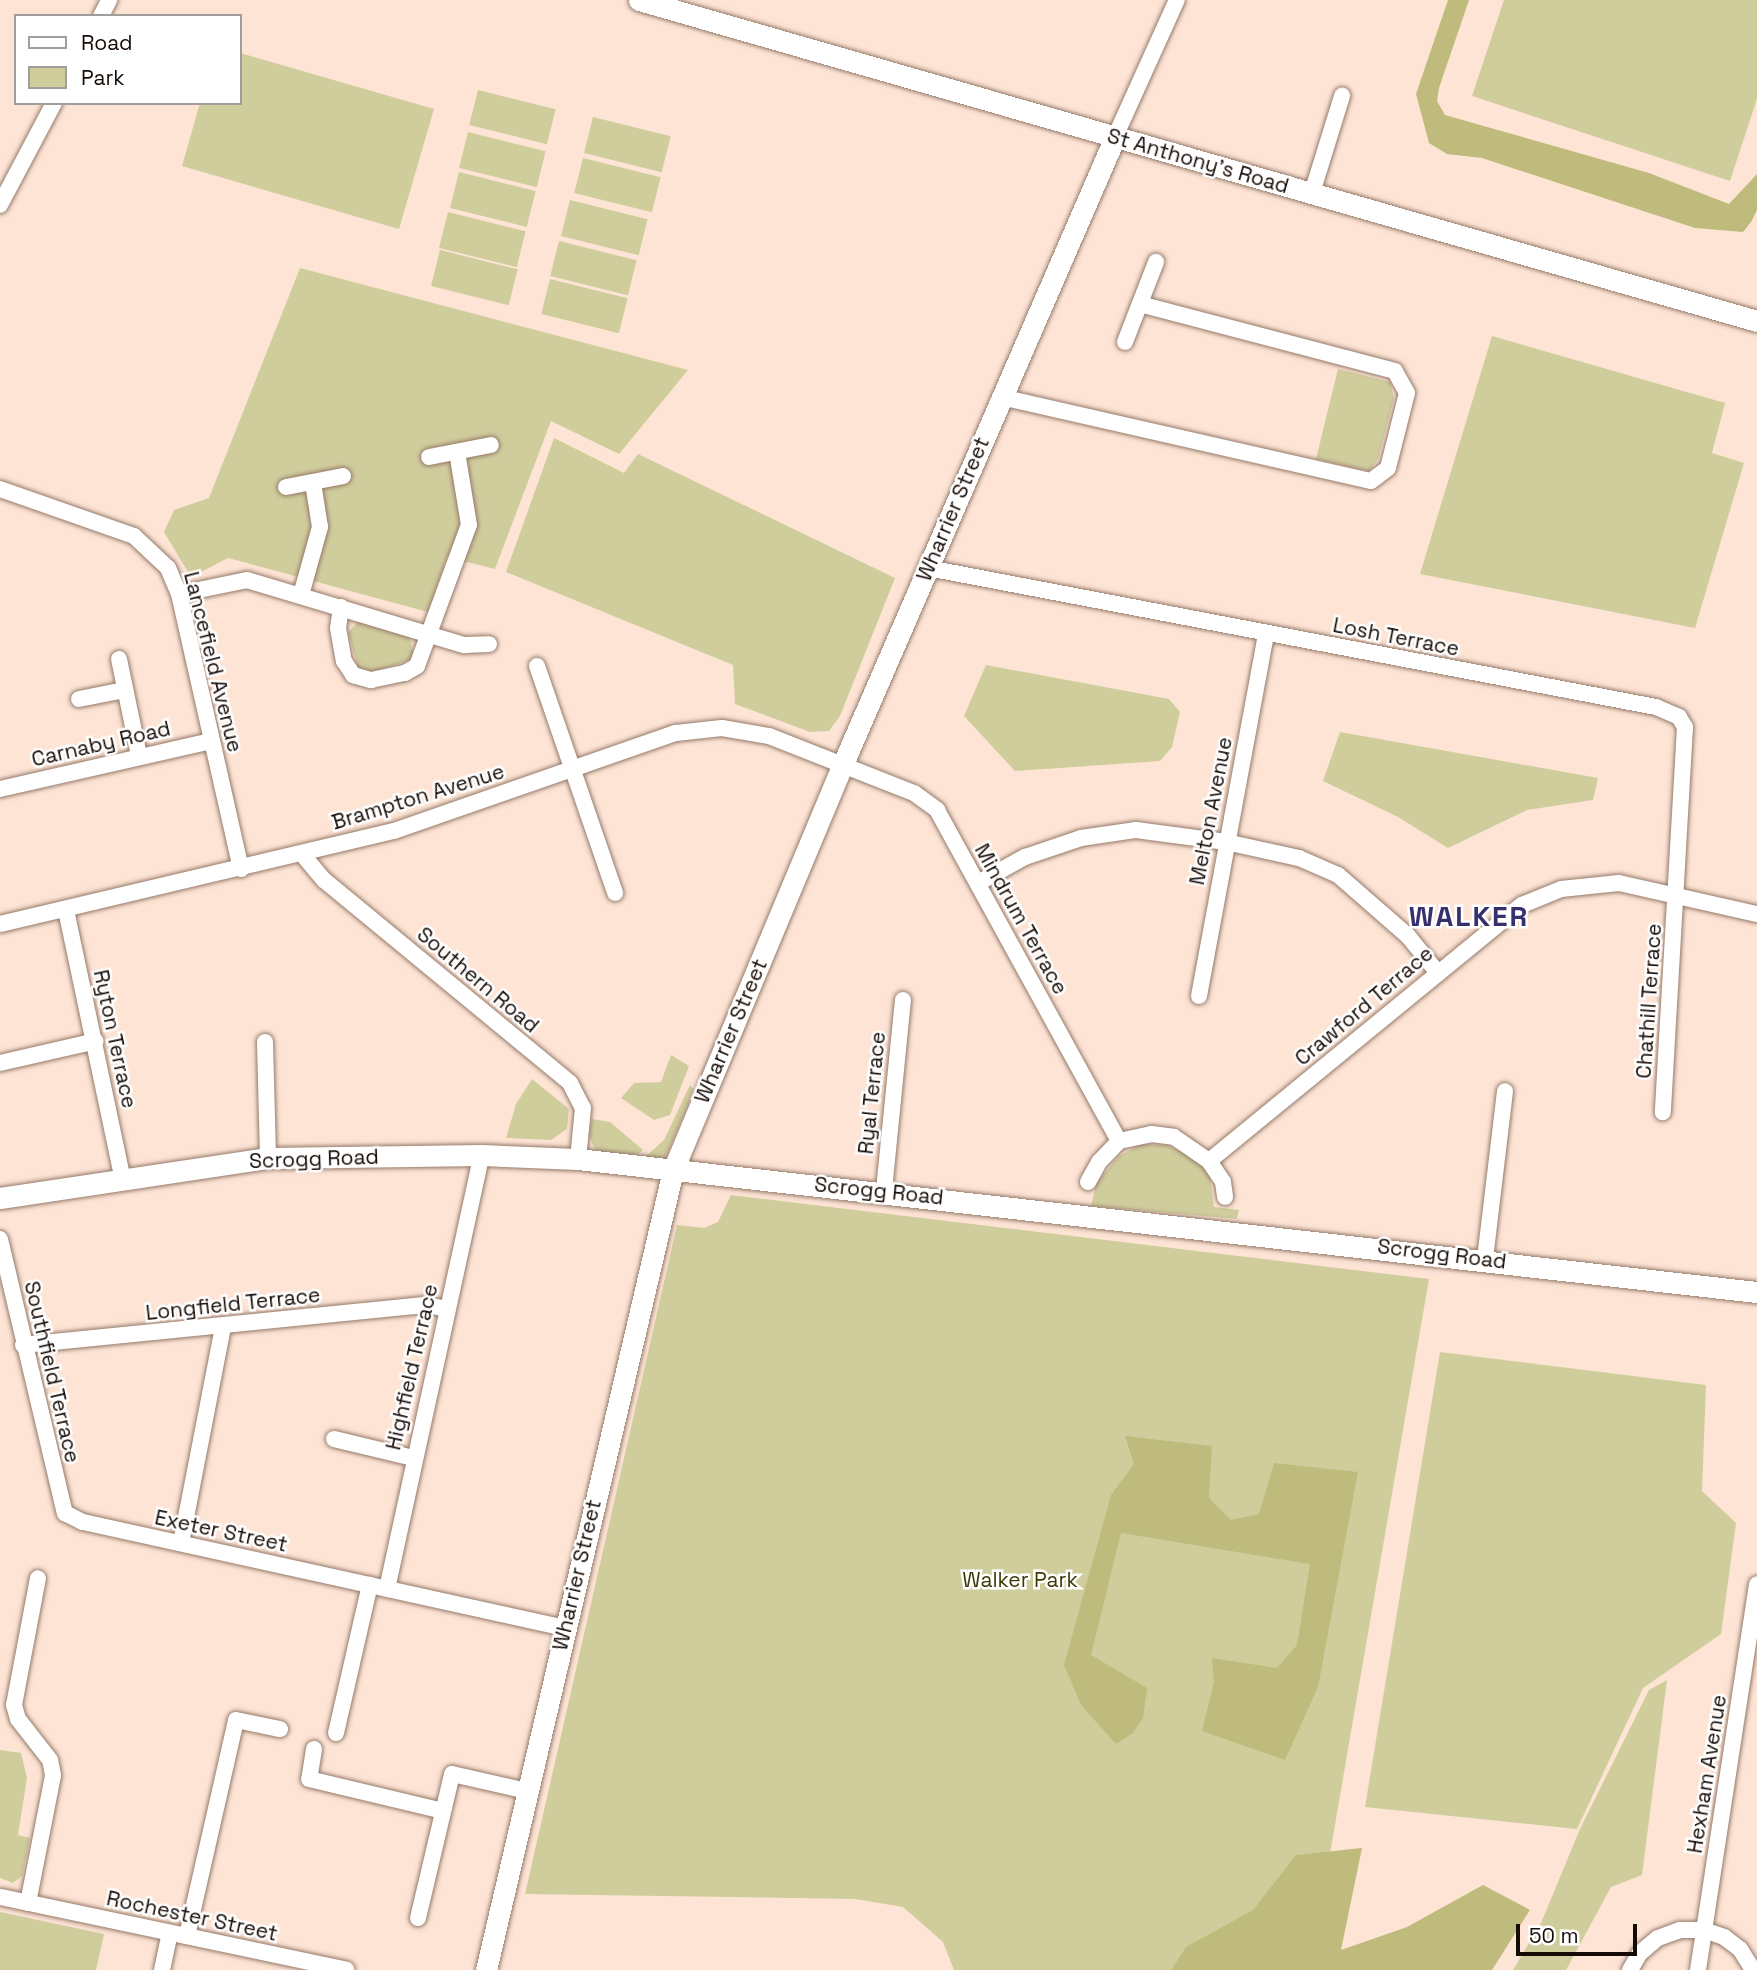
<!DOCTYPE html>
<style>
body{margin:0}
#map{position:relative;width:1757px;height:1970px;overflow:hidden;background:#fde4d5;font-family:"Space Grotesk",sans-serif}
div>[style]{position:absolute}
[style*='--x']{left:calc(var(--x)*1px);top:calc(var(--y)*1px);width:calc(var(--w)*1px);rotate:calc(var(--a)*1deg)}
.green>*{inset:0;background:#d0cd9d;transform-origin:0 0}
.forest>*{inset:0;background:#bfbb7c}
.roads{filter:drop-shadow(0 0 2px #957a69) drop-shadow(0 0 2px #957a69)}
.street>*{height:16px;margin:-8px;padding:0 8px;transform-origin:8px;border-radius:8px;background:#fff}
.secondary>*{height:21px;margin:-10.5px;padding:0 10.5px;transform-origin:10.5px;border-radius:10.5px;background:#fff}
span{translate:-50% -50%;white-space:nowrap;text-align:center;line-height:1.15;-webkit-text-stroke:5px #fff;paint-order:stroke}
.street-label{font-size:21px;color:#150b06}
.park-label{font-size:21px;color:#3e3a06}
.district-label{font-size:28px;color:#35316d;font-weight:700;letter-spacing:2px}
.legend{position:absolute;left:14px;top:14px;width:228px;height:91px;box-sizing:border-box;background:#fff;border:2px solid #a19d9b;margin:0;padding:9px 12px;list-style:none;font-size:21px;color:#150b06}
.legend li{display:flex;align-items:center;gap:14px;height:35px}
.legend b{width:35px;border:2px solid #a19d9b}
.scale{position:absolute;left:1516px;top:1924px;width:121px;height:32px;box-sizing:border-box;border:4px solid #150b06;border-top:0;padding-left:9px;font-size:21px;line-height:24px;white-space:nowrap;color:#150b06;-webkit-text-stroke:5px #fff;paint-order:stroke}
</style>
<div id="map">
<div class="green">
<div style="clip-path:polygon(1504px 0,1757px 0,1757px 99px,1730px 181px,1472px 96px)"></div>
<div style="clip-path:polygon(240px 53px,434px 109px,399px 229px,182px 166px,200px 103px,240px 103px)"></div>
<div style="left:478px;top:90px;width:80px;height:36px;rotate:14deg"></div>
<div style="left:593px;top:117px;width:80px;height:37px;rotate:14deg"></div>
<div style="left:468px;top:132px;width:80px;height:37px;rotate:14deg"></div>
<div style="left:583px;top:158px;width:80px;height:36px;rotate:14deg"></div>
<div style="left:459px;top:172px;width:79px;height:37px;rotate:14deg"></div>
<div style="left:570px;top:200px;width:80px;height:37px;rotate:14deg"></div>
<div style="left:448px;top:212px;width:80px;height:37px;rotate:14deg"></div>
<div style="left:559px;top:241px;width:80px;height:36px;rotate:14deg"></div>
<div style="left:440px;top:250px;width:80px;height:37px;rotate:14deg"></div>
<div style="clip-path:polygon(300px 268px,688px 370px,619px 454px,551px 421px,495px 569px,447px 557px,428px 612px,228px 558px,201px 572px,188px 572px,164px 532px,174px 510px,209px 498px)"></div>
<div style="left:550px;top:279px;width:80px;height:36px;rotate:14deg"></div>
<div style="clip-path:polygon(1492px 336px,1725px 403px,1712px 453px,1744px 463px,1695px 628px,1420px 574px)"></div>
<div style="clip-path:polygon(1338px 369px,1390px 382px,1394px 399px,1378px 459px,1369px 471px,1316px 459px)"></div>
<div style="clip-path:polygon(554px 438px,624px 473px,638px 454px,895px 578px,840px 716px,829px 731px,810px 732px,735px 704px,733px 665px,506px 572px)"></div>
<div style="clip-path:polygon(365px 621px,410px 638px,413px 653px,409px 660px,371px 673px,358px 667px,348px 632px,358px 622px)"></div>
<div style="clip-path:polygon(986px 665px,1169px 699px,1180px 712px,1172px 747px,1160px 761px,1015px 771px,964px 716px)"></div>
<div style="clip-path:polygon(1340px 732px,1598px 778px,1593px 800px,1527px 810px,1448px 848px,1398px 817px,1323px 781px)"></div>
<div style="clip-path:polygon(671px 1055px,689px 1066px,670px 1115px,654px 1120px,621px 1098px,634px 1083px,661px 1082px)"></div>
<div style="clip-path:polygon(532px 1079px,569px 1109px,567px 1129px,551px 1140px,506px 1138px,516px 1104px)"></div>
<div style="clip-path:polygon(690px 1085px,694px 1090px,664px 1161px,643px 1159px,664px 1140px)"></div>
<div style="clip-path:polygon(592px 1119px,610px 1122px,643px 1150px,635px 1157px,604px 1155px,594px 1148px,589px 1135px)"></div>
<div style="clip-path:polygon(1140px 1144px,1166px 1145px,1190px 1156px,1209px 1172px,1214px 1207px,1239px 1210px,1237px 1219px,1091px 1206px,1096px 1184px,1118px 1157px)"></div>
<div style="clip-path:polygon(731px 1195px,1429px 1279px,1310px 1970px,954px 1970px,943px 1942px,903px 1907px,855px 1899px,525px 1894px,677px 1225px,704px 1228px,718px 1222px)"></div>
<div style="clip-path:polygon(1440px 1352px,1706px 1385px,1702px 1491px,1736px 1523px,1721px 1634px,1643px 1688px,1577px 1829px,1365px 1807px)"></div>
<div style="clip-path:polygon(1667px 1680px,1642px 1875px,1611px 1887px,1566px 1970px,1513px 1970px,1541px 1923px,1580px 1829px,1649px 1690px)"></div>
<div style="clip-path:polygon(0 1750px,21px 1753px,27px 1778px,18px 1835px,30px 1838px,22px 1876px,13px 1883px,0 1878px)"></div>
<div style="clip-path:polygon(0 1912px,104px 1934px,96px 1970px,0 1970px)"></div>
</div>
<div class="forest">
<div style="clip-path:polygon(1448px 0,1469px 0,1439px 88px,1437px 101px,1445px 115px,1649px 173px,1729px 204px,1757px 174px,1757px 210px,1751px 222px,1743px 232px,1695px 228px,1482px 158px,1447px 154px,1429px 143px,1416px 94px)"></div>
<div style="clip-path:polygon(1125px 1436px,1212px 1446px,1209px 1498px,1231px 1520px,1259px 1514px,1274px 1463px,1358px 1472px,1318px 1687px,1285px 1760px,1202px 1731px,1214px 1682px,1212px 1658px,1277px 1668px,1297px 1645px,1310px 1564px,1121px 1533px,1091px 1655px,1147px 1688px,1143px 1718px,1133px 1733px,1116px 1744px,1081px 1705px,1064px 1665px,1111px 1495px,1134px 1464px)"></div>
<div style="clip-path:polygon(1362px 1848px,1341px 1950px,1407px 1927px,1483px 1885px,1530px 1910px,1492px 1970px,1171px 1970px,1186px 1947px,1253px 1910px,1296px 1855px)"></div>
</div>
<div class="roads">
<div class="street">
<div style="--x:101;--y:16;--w:18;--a:-63"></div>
<div style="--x:1115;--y:137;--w:150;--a:-65.7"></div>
<div style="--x:1312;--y:193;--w:102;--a:-72.8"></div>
<div style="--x:0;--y:205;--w:115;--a:-62.1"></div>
<div style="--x:1125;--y:342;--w:86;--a:-68.8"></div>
<div style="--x:1001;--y:397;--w:379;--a:12.8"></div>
<div style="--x:1371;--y:481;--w:21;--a:-37"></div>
<div style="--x:1388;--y:468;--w:77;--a:-75.8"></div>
<div style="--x:1407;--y:393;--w:25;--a:-119"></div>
<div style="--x:1395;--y:371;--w:264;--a:-165.3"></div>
<div style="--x:429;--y:457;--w:63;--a:-11"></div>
<div style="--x:286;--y:487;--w:58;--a:-10.9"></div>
<div style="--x:0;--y:489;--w:142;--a:19.3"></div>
<div style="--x:134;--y:536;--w:47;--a:43.3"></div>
<div style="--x:168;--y:568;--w:28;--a:67"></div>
<div style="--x:179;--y:594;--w:282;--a:77.3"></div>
<div style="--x:928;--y:568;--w:741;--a:10.81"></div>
<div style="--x:1656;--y:707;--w:25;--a:23"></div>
<div style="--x:1679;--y:717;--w:12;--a:59"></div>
<div style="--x:1685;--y:727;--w:386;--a:93.3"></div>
<div style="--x:179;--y:594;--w:69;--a:-11.6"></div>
<div style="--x:247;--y:580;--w:227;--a:16.7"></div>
<div style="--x:464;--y:645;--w:25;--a:-2"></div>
<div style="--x:301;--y:595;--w:71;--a:-74.4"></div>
<div style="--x:320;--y:527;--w:45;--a:-99"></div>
<div style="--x:341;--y:607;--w:21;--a:98"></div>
<div style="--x:338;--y:628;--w:34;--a:80"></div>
<div style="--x:344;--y:661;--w:17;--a:57"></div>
<div style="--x:353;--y:675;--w:19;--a:16"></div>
<div style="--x:371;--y:680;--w:35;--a:-12"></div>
<div style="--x:405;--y:673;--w:14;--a:-30"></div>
<div style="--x:417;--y:666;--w:150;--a:-69.8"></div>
<div style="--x:469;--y:525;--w:74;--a:-99.3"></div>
<div style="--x:119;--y:659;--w:99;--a:78.3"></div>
<div style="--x:537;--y:666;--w:240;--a:71"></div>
<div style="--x:79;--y:699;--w:47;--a:-11.1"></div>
<div style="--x:0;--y:789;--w:216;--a:-12.8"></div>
<div style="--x:302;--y:854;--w:34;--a:50"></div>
<div style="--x:324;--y:880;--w:319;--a:39.5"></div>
<div style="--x:570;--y:1083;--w:28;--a:63"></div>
<div style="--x:583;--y:1108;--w:51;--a:95.6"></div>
<div style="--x:978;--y:883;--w:54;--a:-29"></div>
<div style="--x:1025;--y:857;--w:59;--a:-18.7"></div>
<div style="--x:1081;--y:838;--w:56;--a:-8.3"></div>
<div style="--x:1136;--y:830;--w:91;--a:7.6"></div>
<div style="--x:1226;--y:842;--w:75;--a:12.4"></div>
<div style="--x:1299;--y:858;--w:43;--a:23.6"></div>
<div style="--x:1338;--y:875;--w:93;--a:41.1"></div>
<div style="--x:1408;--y:936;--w:48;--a:51"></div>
<div style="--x:66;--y:910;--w:272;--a:78.1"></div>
<div style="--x:0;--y:924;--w:405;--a:-13.3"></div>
<div style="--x:394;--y:831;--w:299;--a:-19.2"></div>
<div style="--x:676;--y:733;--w:46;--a:-6.2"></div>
<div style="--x:722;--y:728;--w:48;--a:9.7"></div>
<div style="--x:769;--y:736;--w:156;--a:21.5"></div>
<div style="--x:914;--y:793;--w:29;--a:36"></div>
<div style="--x:937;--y:810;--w:378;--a:61.2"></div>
<div style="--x:1199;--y:996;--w:369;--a:-79.5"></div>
<div style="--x:265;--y:1042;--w:116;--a:88.5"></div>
<div style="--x:0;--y:1063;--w:98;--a:-12.9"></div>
<div style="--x:1209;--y:1161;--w:404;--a:-39.3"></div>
<div style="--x:1522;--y:905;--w:42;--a:-22.3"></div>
<div style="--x:1561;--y:889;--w:58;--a:-5.9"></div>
<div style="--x:1619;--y:883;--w:141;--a:12.7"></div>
<div style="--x:1088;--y:1182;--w:23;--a:-61"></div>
<div style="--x:1099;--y:1162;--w:29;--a:-46"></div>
<div style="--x:1119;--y:1141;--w:33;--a:-12"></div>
<div style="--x:1151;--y:1134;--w:23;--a:7"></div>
<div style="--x:1174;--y:1137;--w:42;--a:34.4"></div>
<div style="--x:1209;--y:1161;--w:25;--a:56"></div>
<div style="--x:1223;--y:1182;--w:15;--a:82"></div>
<div style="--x:884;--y:1190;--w:191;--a:-84.3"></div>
<div style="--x:0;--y:1239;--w:282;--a:76.7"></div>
<div style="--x:65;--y:1513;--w:20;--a:27"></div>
<div style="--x:83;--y:1522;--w:493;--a:12.4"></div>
<div style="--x:1485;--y:1259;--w:169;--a:-83.2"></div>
<div style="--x:23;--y:1345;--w:406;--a:-5.7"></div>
<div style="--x:427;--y:1305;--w:21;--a:11"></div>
<div style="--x:334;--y:1439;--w:81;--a:13.5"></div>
<div style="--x:181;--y:1543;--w:221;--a:-79"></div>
<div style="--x:387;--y:1589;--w:444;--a:-77.7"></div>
<div style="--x:336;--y:1733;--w:152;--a:-77.1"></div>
<div style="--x:314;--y:1749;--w:30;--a:99"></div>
<div style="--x:309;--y:1779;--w:138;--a:13.4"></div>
<div style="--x:1;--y:1897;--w:353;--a:11.9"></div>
<div style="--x:28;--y:1903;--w:130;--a:-78.9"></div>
<div style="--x:53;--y:1775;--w:15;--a:-101"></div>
<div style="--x:50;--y:1760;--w:52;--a:-128"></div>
<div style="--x:18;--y:1719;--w:15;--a:-106"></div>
<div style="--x:14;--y:1705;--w:129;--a:-79.3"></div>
<div style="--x:418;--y:1918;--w:148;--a:-76.7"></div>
<div style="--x:452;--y:1774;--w:77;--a:12.8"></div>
<div style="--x:187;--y:1936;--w:221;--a:-77.2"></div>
<div style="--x:236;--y:1720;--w:45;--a:11.6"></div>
<div style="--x:162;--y:1970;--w:38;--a:-78"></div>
<div style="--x:1630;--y:1970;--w:20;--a:-60"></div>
<div style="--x:1640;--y:1953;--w:23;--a:-40"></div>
<div style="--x:1658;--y:1938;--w:23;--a:-20"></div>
<div style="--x:1680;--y:1930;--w:24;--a:0"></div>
<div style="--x:1704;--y:1930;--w:21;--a:19"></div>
<div style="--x:1724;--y:1937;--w:20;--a:37"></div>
<div style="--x:1740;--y:1949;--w:25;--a:58"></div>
<div style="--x:1698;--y:1970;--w:390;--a:-81.3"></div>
</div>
<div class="secondary">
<div style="--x:639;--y:0;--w:1163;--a:16.02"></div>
<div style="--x:0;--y:1198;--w:271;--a:-8.5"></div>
<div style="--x:268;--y:1158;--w:214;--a:-0.8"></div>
<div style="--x:482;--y:1155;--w:96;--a:2.4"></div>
<div style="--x:578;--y:1159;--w:1186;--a:6.44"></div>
<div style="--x:486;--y:1970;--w:822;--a:-76.84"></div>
<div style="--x:673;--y:1170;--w:438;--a:-67.3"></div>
<div style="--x:842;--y:766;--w:686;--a:-66.54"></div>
</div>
</div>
<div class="street-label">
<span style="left:1198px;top:161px;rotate:16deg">St Anthony's Road</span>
<span style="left:953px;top:509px;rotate:-67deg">Wharrier Street</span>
<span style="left:1396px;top:637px;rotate:11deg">Losh Terrace</span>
<span style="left:213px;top:662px;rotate:76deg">Lancefield Avenue</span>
<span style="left:101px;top:744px;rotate:-13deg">Carnaby Road</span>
<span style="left:418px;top:797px;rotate:-17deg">Brampton Avenue</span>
<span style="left:1211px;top:811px;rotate:-79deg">Melton Avenue</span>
<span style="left:1021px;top:919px;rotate:61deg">Mindrum Terrace</span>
<span style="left:478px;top:980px;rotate:40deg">Southern Road</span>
<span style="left:1649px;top:1001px;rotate:-86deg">Chathill Terrace</span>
<span style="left:1364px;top:1006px;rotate:-40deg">Crawford Terrace</span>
<span style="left:731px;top:1031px;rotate:-67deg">Wharrier Street</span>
<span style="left:115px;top:1039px;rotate:78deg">Ryton Terrace</span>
<span style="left:872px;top:1093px;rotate:-84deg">Ryal Terrace</span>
<span style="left:314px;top:1159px;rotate:-2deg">Scrogg Road</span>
<span style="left:879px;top:1191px;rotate:6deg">Scrogg Road</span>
<span style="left:1442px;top:1254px;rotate:7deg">Scrogg Road</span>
<span style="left:233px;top:1304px;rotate:-6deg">Longfield Terrace</span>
<span style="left:412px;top:1367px;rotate:-77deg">Highfield Terrace</span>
<span style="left:52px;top:1372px;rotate:77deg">Southfield Terrace</span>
<span style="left:221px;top:1531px;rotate:12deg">Exeter Street</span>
<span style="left:577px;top:1575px;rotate:-77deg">Wharrier Street</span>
<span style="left:1707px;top:1774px;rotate:-81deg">Hexham Avenue</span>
<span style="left:192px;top:1916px;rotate:12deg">Rochester Street</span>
</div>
<div class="park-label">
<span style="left:1020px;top:1580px">Walker Park</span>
</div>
<div class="district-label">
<span style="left:1469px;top:916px">WALKER</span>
</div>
<ul class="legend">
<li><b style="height:9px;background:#fff"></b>Road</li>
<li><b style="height:19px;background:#d0cd9d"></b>Park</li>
</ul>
<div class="scale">50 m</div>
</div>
